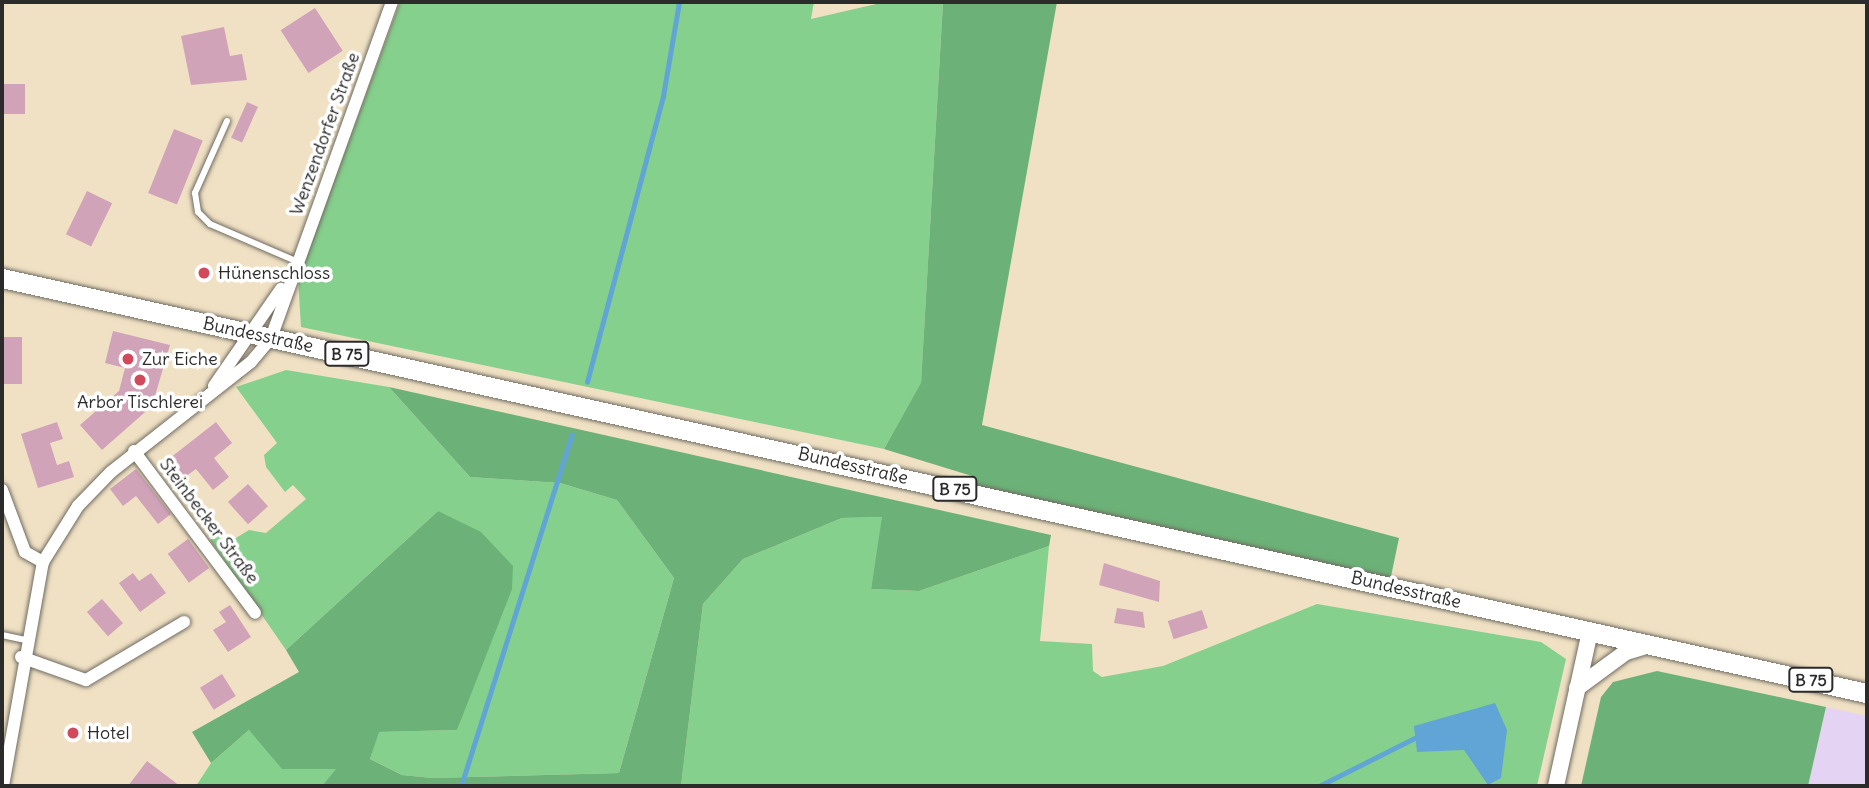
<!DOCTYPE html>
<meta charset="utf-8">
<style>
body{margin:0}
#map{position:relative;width:1869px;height:788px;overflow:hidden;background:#f0e1c4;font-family:Delius,sans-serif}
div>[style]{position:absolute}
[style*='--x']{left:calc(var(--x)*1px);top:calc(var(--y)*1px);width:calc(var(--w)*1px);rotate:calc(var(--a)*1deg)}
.built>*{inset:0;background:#e4d3f2}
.green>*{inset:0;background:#86d08d}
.forest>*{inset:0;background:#6cb278}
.water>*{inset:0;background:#60a5d5}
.stream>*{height:4.5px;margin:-2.25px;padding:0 2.25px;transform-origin:2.25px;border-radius:2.25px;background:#60a5d5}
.building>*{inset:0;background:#d1a3b9;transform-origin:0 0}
.roads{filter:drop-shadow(0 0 2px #706b61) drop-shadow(0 0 2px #706b61)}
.service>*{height:6px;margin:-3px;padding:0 3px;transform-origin:3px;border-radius:3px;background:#fff}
.minor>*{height:12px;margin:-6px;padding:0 6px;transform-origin:6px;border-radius:6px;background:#fff}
.tertiary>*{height:16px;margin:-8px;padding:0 8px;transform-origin:8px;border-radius:8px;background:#fff}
.primary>*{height:19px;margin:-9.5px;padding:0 9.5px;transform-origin:9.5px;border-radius:9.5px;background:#fff}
.dots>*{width:19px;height:19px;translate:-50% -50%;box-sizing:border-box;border:4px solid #fff;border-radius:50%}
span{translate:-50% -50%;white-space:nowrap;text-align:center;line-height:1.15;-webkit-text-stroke:7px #fff;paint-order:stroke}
.shield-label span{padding:2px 5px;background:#fff;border:2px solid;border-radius:5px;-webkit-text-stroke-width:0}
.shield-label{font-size:16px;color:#2b2b2b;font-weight:700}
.street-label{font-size:18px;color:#2b2b2b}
.poi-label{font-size:18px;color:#2b2b2b}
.left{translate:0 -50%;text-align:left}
.frame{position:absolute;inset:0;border:4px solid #2b2b2b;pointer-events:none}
</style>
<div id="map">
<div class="built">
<div style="clip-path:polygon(1826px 707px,1867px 716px,1867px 786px,1808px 786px)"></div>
</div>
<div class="green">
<div style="clip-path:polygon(400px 2px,814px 2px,811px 19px,885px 2px,943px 2px,921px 384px,884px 449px,301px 327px,298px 279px)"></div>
<div style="clip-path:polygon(286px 370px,389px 387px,470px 477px,560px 483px,617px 500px,674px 578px,619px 773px,433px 778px,402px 775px,370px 759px,378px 732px,457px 730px,479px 664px,438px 511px,286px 650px,210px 540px,218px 535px,226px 544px,249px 530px,266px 533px,306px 499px,293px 485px,285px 492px,266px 467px,264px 455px,277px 443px,236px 387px)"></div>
<div style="clip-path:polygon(883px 517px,871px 589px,919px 591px,1049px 546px,1040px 641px,1092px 644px,1093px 671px,1102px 677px,1163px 666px,1317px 604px,1541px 642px,1566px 659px,1537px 786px,681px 786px,703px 604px,743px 559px,842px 518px)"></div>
<div style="clip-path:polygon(249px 730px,337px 769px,322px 786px,196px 786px,211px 763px)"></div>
</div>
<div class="forest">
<div style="clip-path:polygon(943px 2px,1057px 2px,982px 425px,1399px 538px,1389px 586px,969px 492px,972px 476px,884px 449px,921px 383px)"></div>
<div style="clip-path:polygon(389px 387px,1051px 535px,1049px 546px,919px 591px,871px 589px,882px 517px,842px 518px,743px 559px,703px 604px,681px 786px,322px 786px,336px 769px,282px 769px,249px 730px,211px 763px,192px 732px,299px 672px,286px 650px,438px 511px,481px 532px,513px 566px,512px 589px,457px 730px,379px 732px,370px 759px,402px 775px,433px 778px,619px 773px,674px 578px,617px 500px,560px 483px,470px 477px)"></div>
<div style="clip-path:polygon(1657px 671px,1826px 707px,1808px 786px,1581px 786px,1601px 697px,1613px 682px)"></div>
</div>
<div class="water">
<div style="clip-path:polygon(1495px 703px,1507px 730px,1501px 778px,1488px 785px,1464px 750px,1417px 752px,1414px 726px)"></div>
</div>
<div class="stream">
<div style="--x:587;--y:382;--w:296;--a:-75.1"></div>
<div style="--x:663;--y:96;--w:95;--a:-80.3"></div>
<div style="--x:461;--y:786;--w:368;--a:-72.5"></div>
<div style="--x:1319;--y:786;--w:107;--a:-26.6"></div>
</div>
<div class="building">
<div style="left:315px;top:8px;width:51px;height:41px;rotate:57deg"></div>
<div style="clip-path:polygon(224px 27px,230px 56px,242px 54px,247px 80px,191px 85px,181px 36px)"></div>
<div style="left:2px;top:84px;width:23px;height:30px"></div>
<div style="left:247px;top:102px;width:12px;height:39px;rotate:24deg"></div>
<div style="left:174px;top:129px;width:31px;height:69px;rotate:22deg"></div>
<div style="left:87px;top:191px;width:28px;height:48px;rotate:26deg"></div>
<div style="clip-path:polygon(113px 331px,170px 345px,152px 406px,102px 450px,80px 425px,119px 391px,125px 368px,105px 363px)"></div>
<div style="left:2px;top:337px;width:20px;height:47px"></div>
<div style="clip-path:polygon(57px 422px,63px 439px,50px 443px,57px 465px,69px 461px,74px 477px,38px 488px,21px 434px)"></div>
<div style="clip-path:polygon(216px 422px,232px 443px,214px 458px,229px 477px,213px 490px,196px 469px,185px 477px,170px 458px)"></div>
<div style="clip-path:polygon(136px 469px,171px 514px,158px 524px,136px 496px,123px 506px,110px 489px)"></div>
<div style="left:248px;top:484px;width:30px;height:27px;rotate:48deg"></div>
<div style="left:188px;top:539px;width:36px;height:25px;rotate:54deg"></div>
<div style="clip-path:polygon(1104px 563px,1160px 581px,1159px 602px,1099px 585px)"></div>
<div style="clip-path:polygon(133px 573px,139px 581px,151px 573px,166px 593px,140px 612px,119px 583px)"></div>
<div style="left:102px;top:599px;width:32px;height:20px;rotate:49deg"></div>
<div style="clip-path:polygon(230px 605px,251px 637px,228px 652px,213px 630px,226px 622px,219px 612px)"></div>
<div style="clip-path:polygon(1117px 608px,1143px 612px,1145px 628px,1114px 623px)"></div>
<div style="left:1202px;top:610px;width:19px;height:36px;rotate:72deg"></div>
<div style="left:222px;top:674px;width:26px;height:26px;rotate:58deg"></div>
<div style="clip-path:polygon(147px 761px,180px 786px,128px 786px)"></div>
</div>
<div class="roads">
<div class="service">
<div style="--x:227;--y:121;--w:79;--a:114"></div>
<div style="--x:195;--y:193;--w:19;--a:81"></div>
<div style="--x:198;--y:212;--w:17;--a:45"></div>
<div style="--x:210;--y:224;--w:94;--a:23.3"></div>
<div style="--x:2;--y:635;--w:24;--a:12"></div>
</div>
<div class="minor">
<div style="--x:214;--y:386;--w:118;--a:-55.4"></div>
<div style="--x:134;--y:451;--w:202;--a:53.2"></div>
<div style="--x:2;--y:490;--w:66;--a:69.6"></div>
<div style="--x:25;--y:552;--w:21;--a:29"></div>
<div style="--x:21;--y:657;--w:69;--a:19.5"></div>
<div style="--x:86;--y:680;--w:114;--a:-30.6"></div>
<div style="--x:3;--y:786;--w:228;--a:-79.9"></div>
<div style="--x:43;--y:562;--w:66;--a:-58"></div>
<div style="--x:78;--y:506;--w:47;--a:-45.9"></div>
<div style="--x:111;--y:472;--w:178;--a:-38.2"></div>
<div style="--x:251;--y:362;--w:31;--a:-50"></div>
<div style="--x:271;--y:338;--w:357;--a:-70.2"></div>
</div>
<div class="tertiary">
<div style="--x:1577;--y:688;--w:61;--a:-36.3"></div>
<div style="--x:1626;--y:652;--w:24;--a:-17"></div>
<div style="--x:1556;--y:786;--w:159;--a:-77.6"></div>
</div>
<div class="primary">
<div style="--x:2;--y:278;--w:1911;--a:12.55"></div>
</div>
</div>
<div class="dots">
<div style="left:204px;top:273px;background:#d1495b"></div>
<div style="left:128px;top:359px;background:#d1495b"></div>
<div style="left:140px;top:380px;background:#d1495b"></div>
<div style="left:73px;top:733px;background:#d1495b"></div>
</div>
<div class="shield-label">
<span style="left:347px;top:354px">B 75</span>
<span style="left:955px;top:489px">B 75</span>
<span style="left:1811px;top:680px">B 75</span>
</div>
<div class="street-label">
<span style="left:325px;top:134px;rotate:-70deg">Wenzendorfer Straße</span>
<span style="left:258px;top:335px;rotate:12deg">Bundesstraße</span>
<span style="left:853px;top:466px;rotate:13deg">Bundesstraße</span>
<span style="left:209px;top:521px;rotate:53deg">Steinbecker Straße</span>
<span style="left:1406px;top:590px;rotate:13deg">Bundesstraße</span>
</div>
<div class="poi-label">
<span class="left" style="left:218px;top:273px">Hünenschloss</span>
<span class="left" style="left:142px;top:359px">Zur Eiche</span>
<span style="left:140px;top:402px">Arbor Tischlerei</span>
<span class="left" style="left:87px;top:733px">Hotel</span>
</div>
<div class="frame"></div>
</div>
